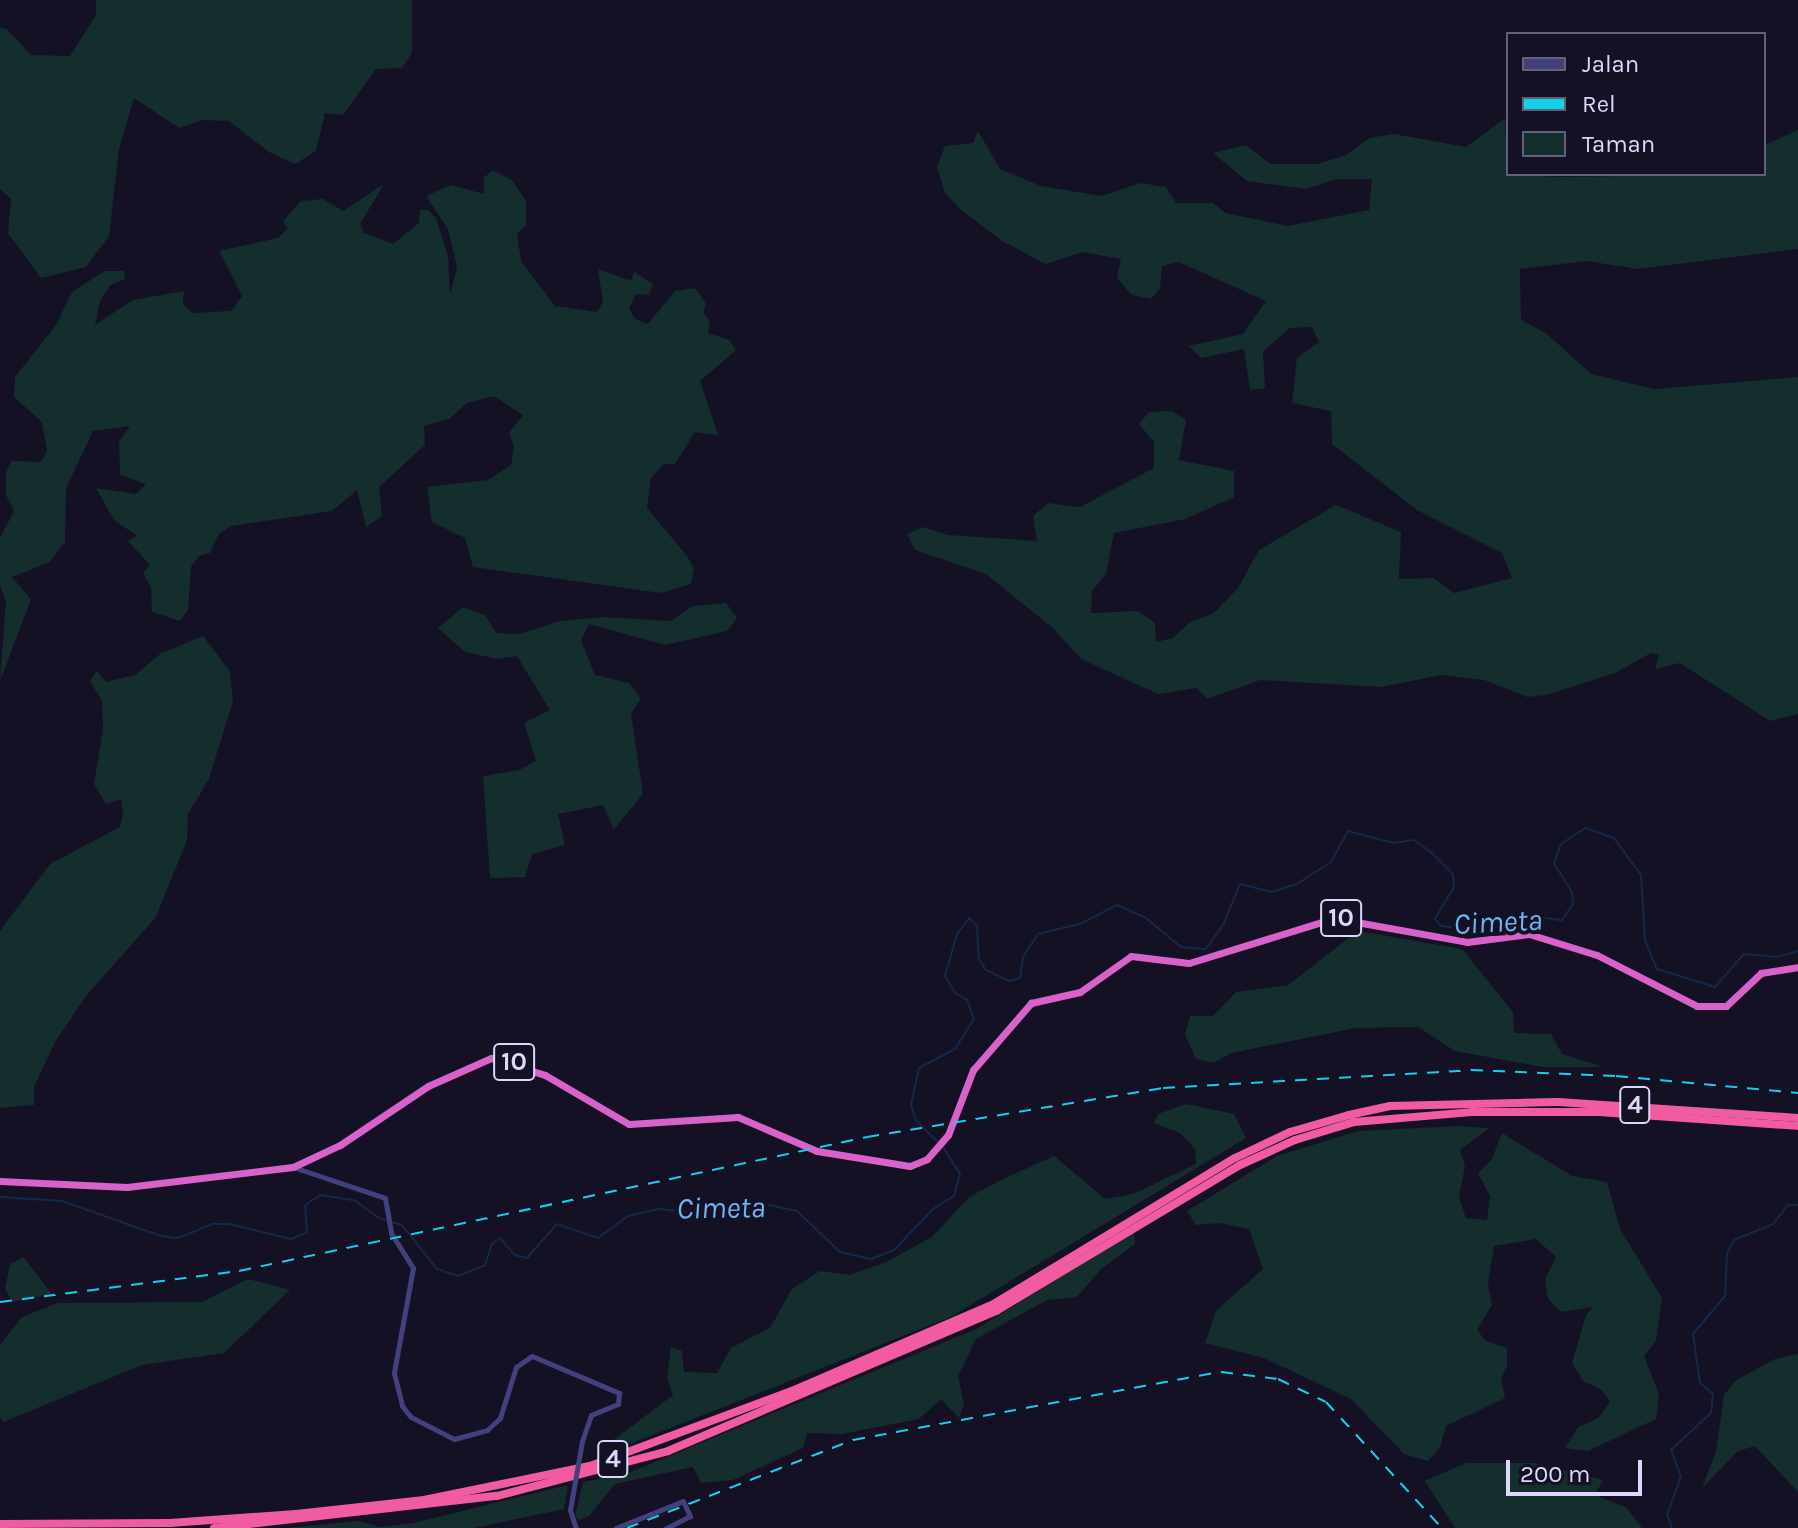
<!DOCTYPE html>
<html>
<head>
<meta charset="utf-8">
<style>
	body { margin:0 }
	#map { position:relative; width:1798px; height:1528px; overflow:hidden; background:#141124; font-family:Karla,sans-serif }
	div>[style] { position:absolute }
	.green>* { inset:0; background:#142d2d }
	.stream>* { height:2px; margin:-1px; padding:0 1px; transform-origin:1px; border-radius:1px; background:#14284a }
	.tertiary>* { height:5px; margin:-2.5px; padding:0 2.5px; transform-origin:2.5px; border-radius:2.5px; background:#43407e }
	.trunk>* { height:7px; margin:-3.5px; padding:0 3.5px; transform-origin:3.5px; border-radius:3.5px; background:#d862ca }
	.motorway>* { height:8px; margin:-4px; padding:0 4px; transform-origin:4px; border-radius:4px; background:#f15ca1 }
	.rail>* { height:2px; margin-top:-1px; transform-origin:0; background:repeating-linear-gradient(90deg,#14d1ea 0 12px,transparent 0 22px) }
	.tertiary-bridge>* { height:5px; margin:-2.5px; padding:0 2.5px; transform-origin:2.5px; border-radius:2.5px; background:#43407e }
	span { translate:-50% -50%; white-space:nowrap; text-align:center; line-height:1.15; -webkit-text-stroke:8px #141124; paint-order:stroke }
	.shield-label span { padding:2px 6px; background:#141124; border:2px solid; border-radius:6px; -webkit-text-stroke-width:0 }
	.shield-label { font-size:26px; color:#dcd7fb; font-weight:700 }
	.water-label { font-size:30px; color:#6eb3f2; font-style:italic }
	.legend { position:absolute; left:1506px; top:32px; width:260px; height:144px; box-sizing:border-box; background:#141124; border:2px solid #64607a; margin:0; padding:10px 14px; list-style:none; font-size:24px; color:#dcd7fb }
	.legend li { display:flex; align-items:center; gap:16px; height:40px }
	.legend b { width:40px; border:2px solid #64607a }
	.scale { position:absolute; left:1506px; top:1460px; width:136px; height:36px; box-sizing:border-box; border:4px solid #dcd7fb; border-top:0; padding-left:10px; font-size:24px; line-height:28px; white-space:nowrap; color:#dcd7fb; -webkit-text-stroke:6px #141124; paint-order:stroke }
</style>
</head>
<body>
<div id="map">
	<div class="green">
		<i style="clip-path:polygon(96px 0,412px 0,412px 53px,402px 68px,376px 69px,343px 115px,325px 113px,316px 151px,295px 164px,269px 152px,229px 121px,203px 120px,179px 128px,134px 98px,119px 149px,109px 236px,86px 267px,41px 278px,8px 233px,11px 199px,0 189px,0 28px,7px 29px,31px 55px,70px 56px,96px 15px)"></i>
		<i style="clip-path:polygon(1505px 118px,1508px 174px,1558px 177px,1764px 174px,1764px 145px,1798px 130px,1798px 249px,1638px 269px,1586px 261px,1520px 269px,1521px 320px,1546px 333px,1591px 374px,1654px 389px,1798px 377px,1798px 714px,1770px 721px,1680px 663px,1655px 669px,1659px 655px,1651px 653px,1615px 673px,1546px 695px,1527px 697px,1484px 680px,1441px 675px,1381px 687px,1260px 680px,1207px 699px,1197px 688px,1158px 694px,1081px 659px,1054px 629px,986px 574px,915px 550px,907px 534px,923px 527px,948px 535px,1037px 541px,1033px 516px,1048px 503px,1080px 507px,1154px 468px,1154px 442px,1139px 424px,1149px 412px,1172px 411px,1186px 420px,1179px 460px,1234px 471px,1234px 497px,1185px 519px,1114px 533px,1106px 574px,1092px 591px,1091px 613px,1138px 611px,1155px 623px,1156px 642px,1173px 638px,1190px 622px,1214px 613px,1238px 588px,1259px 550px,1336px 505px,1401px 532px,1399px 579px,1433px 578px,1454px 593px,1512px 578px,1502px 553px,1417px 510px,1332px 444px,1331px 411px,1292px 403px,1297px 358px,1319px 342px,1312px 327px,1290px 328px,1263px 351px,1265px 388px,1250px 390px,1244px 349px,1201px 358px,1189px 346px,1243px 334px,1266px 301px,1179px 262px,1162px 266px,1160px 288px,1151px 299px,1132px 295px,1117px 278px,1121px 259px,1082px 252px,1046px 264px,1002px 241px,961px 210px,945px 193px,937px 167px,945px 146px,973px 143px,978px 131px,1000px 169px,1041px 186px,1102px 196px,1140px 183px,1166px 187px,1176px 203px,1213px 203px,1225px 213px,1288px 226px,1369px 210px,1372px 179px,1337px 179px,1306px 189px,1247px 181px,1213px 153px,1246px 145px,1270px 164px,1318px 164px,1346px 155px,1369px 138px,1394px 134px,1466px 147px)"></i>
		<i style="clip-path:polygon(493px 171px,512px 180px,526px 201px,526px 226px,517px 233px,521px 261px,555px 306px,597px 312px,603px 302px,598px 269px,631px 281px,634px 272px,653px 284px,649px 295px,636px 294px,629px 308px,635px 319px,648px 324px,675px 291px,695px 288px,706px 304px,703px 312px,710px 322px,708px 333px,729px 340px,736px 350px,700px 381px,718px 435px,695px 432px,675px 464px,664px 464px,651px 478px,647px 508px,687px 556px,694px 568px,691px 584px,661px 593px,473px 567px,465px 538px,432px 522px,427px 487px,488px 480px,511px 465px,514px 447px,509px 433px,523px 415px,494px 396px,467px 403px,449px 419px,424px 426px,425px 445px,379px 487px,382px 516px,366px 527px,357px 490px,332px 511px,231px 526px,219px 534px,210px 553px,199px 556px,191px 567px,188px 610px,180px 621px,152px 612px,151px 587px,143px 573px,150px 565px,128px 541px,137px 536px,114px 520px,96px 488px,136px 494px,146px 484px,120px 475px,119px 442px,130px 426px,93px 431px,66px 488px,65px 542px,50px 562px,12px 577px,31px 599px,0 681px,6px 601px,0 586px,0 538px,14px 511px,6px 495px,6px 472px,12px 461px,41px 462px,47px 451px,42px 422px,14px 397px,15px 377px,56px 325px,72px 292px,105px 271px,124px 271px,125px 279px,110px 285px,100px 301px,95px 325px,133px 300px,184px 291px,183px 304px,192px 313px,231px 311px,242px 296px,219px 251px,278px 238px,288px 228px,283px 221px,301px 201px,323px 199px,343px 211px,384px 184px,360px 224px,364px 233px,393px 244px,419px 223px,420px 210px,428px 210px,436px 218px,448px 256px,450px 295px,457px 267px,448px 229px,426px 196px,451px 185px,484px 194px,484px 177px)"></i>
		<i style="clip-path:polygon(726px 603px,737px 618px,727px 631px,665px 645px,589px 624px,581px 640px,595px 675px,629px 683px,641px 699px,631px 713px,643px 794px,614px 829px,603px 805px,558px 814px,565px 845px,532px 854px,525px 877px,490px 878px,483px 776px,519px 770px,536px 761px,524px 723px,550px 710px,517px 656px,498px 659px,465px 652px,438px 628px,463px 607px,485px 615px,496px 633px,520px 634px,560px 621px,603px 617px,671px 621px,693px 606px)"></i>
		<i style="clip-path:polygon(203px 636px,230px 671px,233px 701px,209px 779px,188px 814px,187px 840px,156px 917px,86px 996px,55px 1042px,34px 1087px,34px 1105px,0 1108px,0 931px,50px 864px,120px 827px,123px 813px,121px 799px,106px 804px,94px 784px,103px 730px,102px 701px,90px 681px,97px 671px,106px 682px,135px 675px,160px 654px)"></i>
		<i style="clip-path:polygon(1358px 931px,1462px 949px,1513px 1012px,1514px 1033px,1551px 1034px,1562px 1054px,1604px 1067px,1543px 1067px,1455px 1051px,1418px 1027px,1356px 1028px,1231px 1053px,1214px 1063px,1196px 1059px,1185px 1035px,1190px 1016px,1213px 1016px,1236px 992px,1288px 985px)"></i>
		<i style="clip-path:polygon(1186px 1104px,1234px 1114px,1246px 1138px,951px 1317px,622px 1447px,598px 1452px,673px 1395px,667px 1378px,671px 1347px,682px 1351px,684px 1372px,717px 1373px,731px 1348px,770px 1328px,792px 1289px,820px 1271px,850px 1275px,886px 1262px,932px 1237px,969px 1197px,1003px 1179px,1054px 1156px,1105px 1199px,1133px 1194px,1196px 1164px,1195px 1149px,1180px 1133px,1154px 1123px,1158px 1114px)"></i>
		<i style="clip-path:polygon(1459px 1126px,1489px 1128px,1460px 1150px,1465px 1166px,1459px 1197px,1466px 1218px,1487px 1220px,1490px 1196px,1478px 1173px,1492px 1159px,1502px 1133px,1572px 1176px,1607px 1182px,1620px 1229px,1662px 1298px,1656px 1341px,1644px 1356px,1659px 1394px,1656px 1419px,1588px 1451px,1565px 1448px,1578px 1427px,1598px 1418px,1610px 1402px,1602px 1390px,1583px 1381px,1572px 1363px,1586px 1315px,1593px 1307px,1561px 1312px,1548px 1299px,1545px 1279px,1556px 1257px,1536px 1239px,1494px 1246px,1488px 1284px,1492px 1305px,1477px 1330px,1486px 1341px,1507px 1348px,1507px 1366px,1501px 1379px,1505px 1398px,1446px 1426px,1440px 1447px,1428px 1461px,1404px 1454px,1351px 1399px,1264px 1358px,1205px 1343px,1216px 1311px,1263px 1269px,1249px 1229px,1220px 1223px,1196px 1225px,1187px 1211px,1277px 1156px,1358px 1131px)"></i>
		<i style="clip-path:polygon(1134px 1232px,1135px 1244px,1101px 1269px,1077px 1297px,1047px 1300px,976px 1339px,958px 1376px,964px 1405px,959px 1418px,941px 1399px,919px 1419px,842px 1434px,807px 1433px,803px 1448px,733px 1480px,701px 1483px,693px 1467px,615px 1484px,589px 1516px,579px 1520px,575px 1516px,583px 1482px,628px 1473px,976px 1329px)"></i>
		<i style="clip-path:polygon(24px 1257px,24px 1258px,52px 1294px,13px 1302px,5px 1289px,10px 1264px)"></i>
		<i style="clip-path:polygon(248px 1279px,290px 1290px,224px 1353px,142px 1365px,3px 1422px,0 1417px,0 1345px,22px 1317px,58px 1303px,202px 1302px)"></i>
		<i style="clip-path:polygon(1798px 1354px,1798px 1492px,1755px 1446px,1738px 1451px,1702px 1488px,1716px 1451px,1724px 1395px,1735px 1381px,1775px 1359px)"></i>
		<i style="clip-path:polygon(1466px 1463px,1535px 1463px,1603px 1480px,1595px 1495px,1627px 1508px,1642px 1528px,1455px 1528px,1425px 1481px)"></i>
		<i style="clip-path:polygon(568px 1485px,564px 1509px,474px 1528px,288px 1528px,358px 1521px,381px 1527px,413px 1523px)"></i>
	</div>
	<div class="stream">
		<i style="left:938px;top:1142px;width:30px;rotate:-136deg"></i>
		<i style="left:916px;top:1121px;width:17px;rotate:-107deg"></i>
		<i style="left:911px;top:1105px;width:38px;rotate:-78deg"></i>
		<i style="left:919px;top:1068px;width:41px;rotate:-27.8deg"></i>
		<i style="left:955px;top:1049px;width:36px;rotate:-58deg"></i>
		<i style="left:974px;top:1019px;width:20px;rotate:-110deg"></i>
		<i style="left:967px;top:1000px;width:14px;rotate:-150deg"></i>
		<i style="left:955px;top:993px;width:20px;rotate:-120deg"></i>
		<i style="left:945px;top:976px;width:44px;rotate:-74.1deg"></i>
		<i style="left:957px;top:934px;width:20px;rotate:-53deg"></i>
		<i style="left:969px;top:918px;width:11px;rotate:45deg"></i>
		<i style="left:977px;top:926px;width:33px;rotate:87deg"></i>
		<i style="left:979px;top:959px;width:13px;rotate:58deg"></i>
		<i style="left:986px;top:970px;width:26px;rotate:25deg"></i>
		<i style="left:1010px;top:981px;width:10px;rotate:-17deg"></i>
		<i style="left:1020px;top:978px;width:21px;rotate:-82deg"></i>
		<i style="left:1023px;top:957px;width:27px;rotate:-57deg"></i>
		<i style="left:1038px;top:934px;width:43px;rotate:-13.4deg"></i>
		<i style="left:1080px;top:924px;width:42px;rotate:-27.2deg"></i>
		<i style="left:1117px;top:905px;width:32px;rotate:24deg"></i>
		<i style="left:1146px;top:918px;width:45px;rotate:39.6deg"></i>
		<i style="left:1181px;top:947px;width:25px;rotate:5deg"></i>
		<i style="left:1206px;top:949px;width:32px;rotate:-55deg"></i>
		<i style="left:1224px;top:923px;width:42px;rotate:-67.7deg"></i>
		<i style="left:1240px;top:884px;width:33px;rotate:14deg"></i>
		<i style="left:1272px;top:892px;width:26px;rotate:-18deg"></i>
		<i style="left:1297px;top:884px;width:40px;rotate:-32.9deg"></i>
		<i style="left:1331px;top:862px;width:35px;rotate:-61deg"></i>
		<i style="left:1348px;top:831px;width:48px;rotate:14.6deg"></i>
		<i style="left:1394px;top:843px;width:20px;rotate:-9deg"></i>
		<i style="left:1414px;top:840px;width:24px;rotate:36deg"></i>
		<i style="left:1433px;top:854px;width:28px;rotate:45deg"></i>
		<i style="left:1453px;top:874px;width:13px;rotate:86deg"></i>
		<i style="left:1454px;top:887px;width:37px;rotate:121deg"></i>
		<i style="left:1435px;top:919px;width:9px;rotate:49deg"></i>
		<i style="left:1441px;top:926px;width:36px;rotate:6deg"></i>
		<i style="left:1477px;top:930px;width:57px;rotate:-14.3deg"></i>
		<i style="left:1532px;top:916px;width:30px;rotate:8deg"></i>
		<i style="left:1562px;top:920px;width:19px;rotate:-55deg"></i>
		<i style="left:1573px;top:904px;width:12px;rotate:-95deg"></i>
		<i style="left:1572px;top:892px;width:34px;rotate:-122deg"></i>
		<i style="left:1554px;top:863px;width:20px;rotate:-70deg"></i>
		<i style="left:1561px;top:844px;width:30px;rotate:-33deg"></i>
		<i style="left:1586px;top:828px;width:30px;rotate:20deg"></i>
		<i style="left:1614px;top:838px;width:46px;rotate:53.9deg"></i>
		<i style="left:1641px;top:875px;width:65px;rotate:86.5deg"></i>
		<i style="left:1645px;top:940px;width:31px;rotate:68deg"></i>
		<i style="left:1657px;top:969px;width:61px;rotate:17.2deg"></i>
		<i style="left:1715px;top:987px;width:44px;rotate:-48.7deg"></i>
		<i style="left:1744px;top:954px;width:33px;rotate:5deg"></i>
		<i style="left:1777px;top:957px;width:22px;rotate:-16deg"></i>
		<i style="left:0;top:1197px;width:62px;rotate:3.7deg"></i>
		<i style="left:62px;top:1201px;width:105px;rotate:19.5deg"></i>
		<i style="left:161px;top:1236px;width:17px;rotate:7deg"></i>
		<i style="left:178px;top:1238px;width:37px;rotate:-22deg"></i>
		<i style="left:212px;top:1224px;width:17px"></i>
		<i style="left:229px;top:1224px;width:64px;rotate:13.6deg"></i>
		<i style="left:291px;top:1239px;width:17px;rotate:-21deg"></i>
		<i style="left:307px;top:1233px;width:27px;rotate:-94deg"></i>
		<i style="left:305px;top:1206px;width:8px;rotate:-40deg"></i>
		<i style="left:311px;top:1201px;width:12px;rotate:-31deg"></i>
		<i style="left:321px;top:1195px;width:33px;rotate:9deg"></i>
		<i style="left:354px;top:1200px;width:31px;rotate:36deg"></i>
		<i style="left:379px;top:1218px;width:24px;rotate:17deg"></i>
		<i style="left:402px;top:1225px;width:56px;rotate:51.5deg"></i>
		<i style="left:437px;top:1269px;width:22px;rotate:18deg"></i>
		<i style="left:458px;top:1276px;width:29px;rotate:-22deg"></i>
		<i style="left:485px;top:1265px;width:22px;rotate:-72deg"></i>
		<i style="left:492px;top:1244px;width:10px;rotate:-37deg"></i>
		<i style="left:500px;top:1238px;width:23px;rotate:49deg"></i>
		<i style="left:515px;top:1255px;width:12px;rotate:14deg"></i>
		<i style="left:527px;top:1258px;width:45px;rotate:-48.6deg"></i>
		<i style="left:557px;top:1224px;width:43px;rotate:18.9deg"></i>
		<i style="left:598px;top:1238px;width:37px;rotate:-36deg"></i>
		<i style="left:628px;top:1216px;width:32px;rotate:-13deg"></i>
		<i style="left:659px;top:1209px;width:54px;rotate:6.3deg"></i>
		<i style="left:713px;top:1215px;width:57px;rotate:-10.1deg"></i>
		<i style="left:769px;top:1205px;width:29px;rotate:12deg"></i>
		<i style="left:797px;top:1211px;width:59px;rotate:43.6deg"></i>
		<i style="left:840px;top:1252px;width:32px;rotate:13deg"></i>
		<i style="left:871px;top:1259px;width:25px;rotate:-21deg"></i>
		<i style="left:894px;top:1250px;width:57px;rotate:-46.4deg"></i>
		<i style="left:933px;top:1209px;width:25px;rotate:-32deg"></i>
		<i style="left:954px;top:1196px;width:23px;rotate:-75deg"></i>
		<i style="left:960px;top:1174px;width:32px;rotate:-122deg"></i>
		<i style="left:1672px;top:1528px;width:14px;rotate:-111deg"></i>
		<i style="left:1667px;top:1515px;width:40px;rotate:-69.8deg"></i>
		<i style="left:1681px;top:1477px;width:29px;rotate:-110deg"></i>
		<i style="left:1671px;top:1450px;width:54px;rotate:-42.8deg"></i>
		<i style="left:1711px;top:1413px;width:19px;rotate:-84deg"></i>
		<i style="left:1713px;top:1394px;width:17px;rotate:-140deg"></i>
		<i style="left:1700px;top:1383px;width:49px;rotate:-98.1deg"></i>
		<i style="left:1693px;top:1334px;width:50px;rotate:-49.9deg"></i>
		<i style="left:1725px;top:1296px;width:43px;rotate:-87.3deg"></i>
		<i style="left:1727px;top:1253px;width:15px;rotate:-62deg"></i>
		<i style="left:1734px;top:1240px;width:42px;rotate:-22.3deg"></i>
		<i style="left:1773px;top:1224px;width:24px;rotate:-52deg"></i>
		<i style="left:1788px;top:1205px;width:10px"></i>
	</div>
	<div class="tertiary">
		<i style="left:293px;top:1167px;width:97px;rotate:18.6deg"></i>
		<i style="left:385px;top:1198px;width:36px;rotate:80deg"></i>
		<i style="left:391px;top:1233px;width:41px;rotate:57.8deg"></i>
		<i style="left:413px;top:1268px;width:107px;rotate:100.3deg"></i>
		<i style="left:394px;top:1373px;width:34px;rotate:76deg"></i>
		<i style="left:402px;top:1406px;width:14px;rotate:51deg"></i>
		<i style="left:411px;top:1417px;width:48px;rotate:27.1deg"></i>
		<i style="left:454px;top:1439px;width:34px;rotate:-15deg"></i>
		<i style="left:487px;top:1430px;width:18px;rotate:-43deg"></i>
		<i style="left:500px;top:1418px;width:53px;rotate:-72.6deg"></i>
		<i style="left:516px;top:1367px;width:19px;rotate:-35deg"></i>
		<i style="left:532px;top:1356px;width:95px;rotate:23deg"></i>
		<i style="left:619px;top:1393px;width:11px;rotate:95deg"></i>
		<i style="left:618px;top:1404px;width:29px;rotate:158deg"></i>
		<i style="left:591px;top:1415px;width:28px;rotate:109deg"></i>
		<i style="left:570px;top:1510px;width:19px;rotate:72deg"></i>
		<i style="left:616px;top:1528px;width:72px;rotate:-21.9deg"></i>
		<i style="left:683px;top:1501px;width:17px;rotate:65deg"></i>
		<i style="left:690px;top:1516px;width:27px;rotate:153deg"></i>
	</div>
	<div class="trunk">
		<i style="left:0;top:1181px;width:127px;rotate:2.7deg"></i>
		<i style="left:127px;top:1187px;width:167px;rotate:-6.9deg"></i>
		<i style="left:293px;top:1167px;width:52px;rotate:-25.1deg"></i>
		<i style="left:340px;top:1145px;width:106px;rotate:-33.8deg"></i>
		<i style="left:428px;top:1086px;width:69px;rotate:-24deg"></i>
		<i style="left:491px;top:1058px;width:57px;rotate:17.5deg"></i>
		<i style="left:545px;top:1075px;width:97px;rotate:30.3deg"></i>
		<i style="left:629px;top:1124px;width:109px;rotate:-3.7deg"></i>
		<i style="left:738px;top:1117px;width:86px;rotate:23.3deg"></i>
		<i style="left:817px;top:1151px;width:94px;rotate:9.2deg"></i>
		<i style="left:910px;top:1166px;width:18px;rotate:-22deg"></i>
		<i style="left:927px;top:1159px;width:32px;rotate:-49deg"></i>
		<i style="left:948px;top:1135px;width:70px;rotate:-69deg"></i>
		<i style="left:973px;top:1070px;width:89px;rotate:-49.1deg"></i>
		<i style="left:1031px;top:1003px;width:50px;rotate:-12.7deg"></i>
		<i style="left:1080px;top:992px;width:62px;rotate:-35.2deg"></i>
		<i style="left:1131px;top:956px;width:58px;rotate:6.9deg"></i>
		<i style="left:1189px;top:963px;width:152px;rotate:-17.2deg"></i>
		<i style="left:1334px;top:918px;width:135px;rotate:10.2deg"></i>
		<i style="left:1467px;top:942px;width:63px;rotate:-7.4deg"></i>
		<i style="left:1529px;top:934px;width:71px;rotate:17.2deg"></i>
		<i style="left:1597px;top:955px;width:112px;rotate:27deg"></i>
		<i style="left:1697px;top:1006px;width:29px"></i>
		<i style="left:1726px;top:1006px;width:48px;rotate:-43.3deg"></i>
		<i style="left:1761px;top:973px;width:37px;rotate:-9deg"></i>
	</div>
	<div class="motorway">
		<i style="left:0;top:1524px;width:170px;rotate:-0.3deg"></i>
		<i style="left:170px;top:1523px;width:126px;rotate:-4.1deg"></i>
		<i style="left:296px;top:1514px;width:129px;rotate:-6.2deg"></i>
		<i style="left:424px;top:1500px;width:169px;rotate:-11.6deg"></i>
		<i style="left:590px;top:1466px;width:215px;rotate:-20.4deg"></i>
		<i style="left:792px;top:1391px;width:218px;rotate:-23.3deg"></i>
		<i style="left:992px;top:1305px;width:284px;rotate:-31.2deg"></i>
		<i style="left:1235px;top:1158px;width:61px;rotate:-25.3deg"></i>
		<i style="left:1290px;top:1132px;width:61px;rotate:-16.1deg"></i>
		<i style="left:1349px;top:1115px;width:42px;rotate:-12.4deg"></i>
		<i style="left:1390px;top:1106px;width:168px;rotate:-1.4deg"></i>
		<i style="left:1558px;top:1102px;width:241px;rotate:3.8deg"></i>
		<i style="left:214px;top:1528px;width:285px;rotate:-6.5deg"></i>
		<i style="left:497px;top:1496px;width:177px;rotate:-14.7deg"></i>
		<i style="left:668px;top:1451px;width:357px;rotate:-23.1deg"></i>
		<i style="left:996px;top:1311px;width:284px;rotate:-30.9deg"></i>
		<i style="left:1240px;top:1165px;width:60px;rotate:-24.4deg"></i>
		<i style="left:1295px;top:1140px;width:62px;rotate:-17deg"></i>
		<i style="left:1354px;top:1122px;width:118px;rotate:-4.8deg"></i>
		<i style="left:1472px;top:1112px;width:127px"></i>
		<i style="left:1599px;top:1112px;width:199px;rotate:4deg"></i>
	</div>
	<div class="rail">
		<i style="left:0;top:1302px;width:241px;rotate:-7.4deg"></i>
		<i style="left:239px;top:1271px;width:642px;rotate:-12.04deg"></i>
		<i style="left:867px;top:1137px;width:300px;rotate:-9.4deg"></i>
		<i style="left:1163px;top:1088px;width:309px;rotate:-3.3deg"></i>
		<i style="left:1471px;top:1070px;width:145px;rotate:2.4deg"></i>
		<i style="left:1616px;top:1076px;width:183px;rotate:5.3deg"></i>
		<i style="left:627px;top:1528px;width:243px;rotate:-21.3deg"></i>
		<i style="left:853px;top:1440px;width:374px;rotate:-10.5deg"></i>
		<i style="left:1221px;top:1372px;width:57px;rotate:7deg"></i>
		<i style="left:1278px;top:1379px;width:53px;rotate:25.6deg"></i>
		<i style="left:1326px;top:1402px;width:171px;rotate:47.4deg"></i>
	</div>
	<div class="tertiary-bridge">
		<i style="left:570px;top:1510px;width:70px;rotate:-80.1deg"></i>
	</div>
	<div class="shield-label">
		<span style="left:1341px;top:918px">10</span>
		<span style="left:514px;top:1062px">10</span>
		<span style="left:1635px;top:1105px">4</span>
		<span style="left:613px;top:1459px">4</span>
	</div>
	<div class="water-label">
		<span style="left:1498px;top:922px;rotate:-3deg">Cimeta</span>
		<span style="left:721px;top:1208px;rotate:-1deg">Cimeta</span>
	</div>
	<ul class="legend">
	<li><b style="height:10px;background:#43407e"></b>Jalan</li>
	<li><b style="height:10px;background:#14d1ea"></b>Rel</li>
	<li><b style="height:22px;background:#142d2d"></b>Taman</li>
	</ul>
	<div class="scale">200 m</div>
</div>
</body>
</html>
